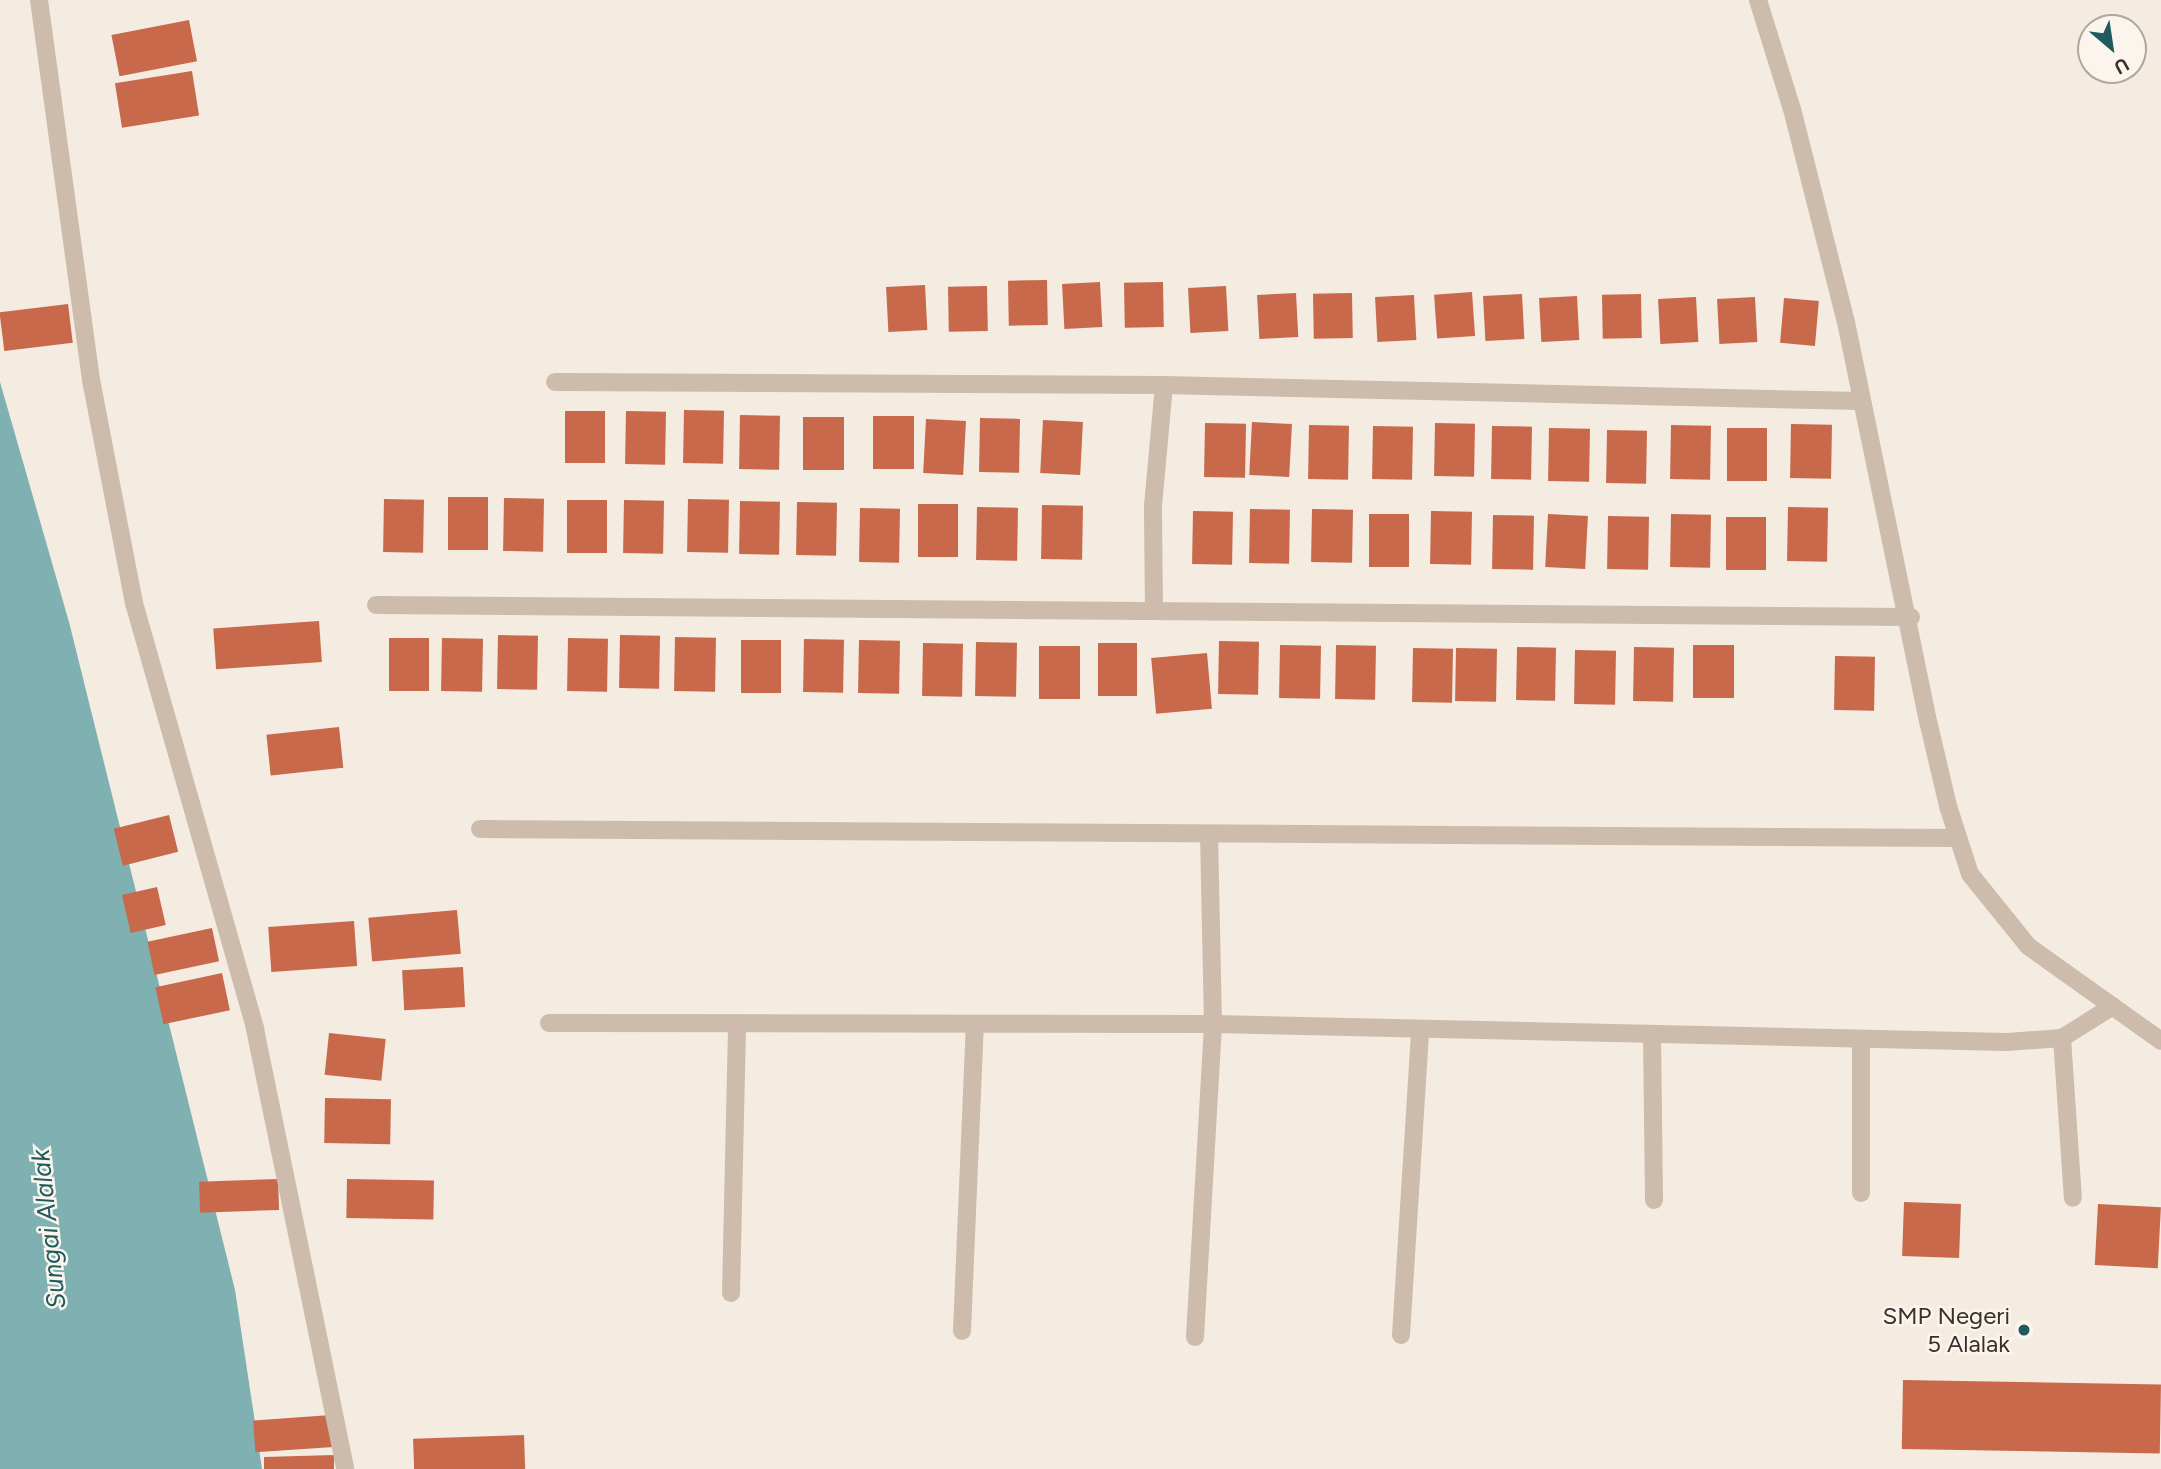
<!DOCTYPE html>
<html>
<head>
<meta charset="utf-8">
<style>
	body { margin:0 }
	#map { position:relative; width:2161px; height:1469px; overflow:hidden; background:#f4ebe1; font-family:Figtree,sans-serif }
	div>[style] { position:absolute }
	.water>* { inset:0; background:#7fb0b2 }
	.building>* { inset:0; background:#c8694b; transform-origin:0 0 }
	.minor>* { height:18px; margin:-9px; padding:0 9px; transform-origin:9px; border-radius:9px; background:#cdbbac }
	.dots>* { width:19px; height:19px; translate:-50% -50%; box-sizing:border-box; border:4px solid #fbf5ee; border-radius:50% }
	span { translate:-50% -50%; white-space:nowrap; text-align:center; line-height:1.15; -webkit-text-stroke:5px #fbf5ee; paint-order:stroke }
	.poi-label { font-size:24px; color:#3b302b }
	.right { translate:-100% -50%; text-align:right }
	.water-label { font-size:26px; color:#1f5a5e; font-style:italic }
	.north { position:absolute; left:2077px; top:14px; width:70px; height:70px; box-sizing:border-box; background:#fbf5ee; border:2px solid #aea6a0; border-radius:50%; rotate:151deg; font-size:19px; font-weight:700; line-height:28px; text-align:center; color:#3b302b }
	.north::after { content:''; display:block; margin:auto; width:24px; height:32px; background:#1f5a5e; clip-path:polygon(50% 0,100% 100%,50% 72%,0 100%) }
</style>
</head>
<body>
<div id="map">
	<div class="water">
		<i style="clip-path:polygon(0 382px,69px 622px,235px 1290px,262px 1469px,0 1469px)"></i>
	</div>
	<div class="building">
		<i style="left:189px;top:20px;width:42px;height:79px;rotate:79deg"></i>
		<i style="left:192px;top:71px;width:45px;height:78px;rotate:81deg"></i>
		<i style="left:1047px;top:280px;width:45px;height:39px;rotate:89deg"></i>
		<i style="left:1100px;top:282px;width:45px;height:38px;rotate:87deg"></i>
		<i style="left:1163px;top:282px;width:45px;height:39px;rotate:89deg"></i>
		<i style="left:925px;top:285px;width:45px;height:39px;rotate:87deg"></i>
		<i style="left:987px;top:286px;width:45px;height:39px;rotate:89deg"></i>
		<i style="left:1226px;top:286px;width:45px;height:38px;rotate:87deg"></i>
		<i style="left:1472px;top:292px;width:44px;height:38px;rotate:86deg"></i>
		<i style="left:1296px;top:293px;width:44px;height:39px;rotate:87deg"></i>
		<i style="left:1352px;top:293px;width:45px;height:39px;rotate:89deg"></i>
		<i style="left:1522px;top:294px;width:45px;height:39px;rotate:87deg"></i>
		<i style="left:1641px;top:294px;width:44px;height:39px;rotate:89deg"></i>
		<i style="left:1414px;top:295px;width:45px;height:39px;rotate:87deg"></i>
		<i style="left:1577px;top:296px;width:44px;height:38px;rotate:87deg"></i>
		<i style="left:1696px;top:297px;width:45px;height:38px;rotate:87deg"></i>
		<i style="left:1755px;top:297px;width:45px;height:38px;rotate:87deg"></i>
		<i style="left:1784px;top:298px;width:35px;height:45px;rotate:5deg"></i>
		<i style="left:68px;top:304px;width:39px;height:69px;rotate:83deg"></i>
		<i style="left:684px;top:410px;width:40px;height:53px;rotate:1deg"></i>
		<i style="left:565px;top:411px;width:40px;height:52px"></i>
		<i style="left:626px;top:411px;width:40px;height:53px;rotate:1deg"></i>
		<i style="left:740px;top:415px;width:40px;height:54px;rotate:1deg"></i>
		<i style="left:873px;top:416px;width:41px;height:53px"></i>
		<i style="left:803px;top:417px;width:41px;height:53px"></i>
		<i style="left:980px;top:418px;width:40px;height:54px;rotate:1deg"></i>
		<i style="left:926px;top:419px;width:40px;height:54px;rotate:3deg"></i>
		<i style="left:1043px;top:420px;width:40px;height:53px;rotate:3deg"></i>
		<i style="left:1252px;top:422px;width:40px;height:53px;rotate:3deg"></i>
		<i style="left:1205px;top:423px;width:41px;height:54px;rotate:1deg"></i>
		<i style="left:1435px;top:423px;width:40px;height:53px;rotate:1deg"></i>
		<i style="left:1791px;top:424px;width:41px;height:54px;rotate:1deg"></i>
		<i style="left:1309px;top:425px;width:40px;height:54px;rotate:1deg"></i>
		<i style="left:1671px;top:425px;width:40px;height:54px;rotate:1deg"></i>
		<i style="left:1373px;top:426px;width:40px;height:53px;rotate:1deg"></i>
		<i style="left:1492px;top:426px;width:40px;height:53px;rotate:1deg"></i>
		<i style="left:1549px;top:428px;width:41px;height:53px;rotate:1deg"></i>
		<i style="left:1727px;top:428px;width:40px;height:53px"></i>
		<i style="left:1607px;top:430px;width:40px;height:53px;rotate:1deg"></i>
		<i style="left:448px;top:497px;width:40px;height:53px"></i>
		<i style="left:504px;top:498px;width:40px;height:53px;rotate:1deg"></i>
		<i style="left:384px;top:499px;width:40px;height:53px;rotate:1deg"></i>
		<i style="left:688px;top:499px;width:41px;height:53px;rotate:1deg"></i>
		<i style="left:567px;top:500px;width:40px;height:53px"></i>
		<i style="left:624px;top:500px;width:40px;height:53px;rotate:1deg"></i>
		<i style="left:740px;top:501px;width:40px;height:53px;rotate:1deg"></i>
		<i style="left:797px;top:502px;width:40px;height:53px;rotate:1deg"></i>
		<i style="left:918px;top:504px;width:40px;height:53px"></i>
		<i style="left:1042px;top:505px;width:41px;height:54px;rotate:1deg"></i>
		<i style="left:977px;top:507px;width:41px;height:53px;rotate:1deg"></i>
		<i style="left:1788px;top:507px;width:40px;height:54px;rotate:1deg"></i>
		<i style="left:860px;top:508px;width:40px;height:54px;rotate:1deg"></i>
		<i style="left:1250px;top:509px;width:40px;height:54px;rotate:1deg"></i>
		<i style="left:1312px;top:509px;width:41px;height:53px;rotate:1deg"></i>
		<i style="left:1193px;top:511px;width:40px;height:53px;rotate:1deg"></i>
		<i style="left:1431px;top:511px;width:41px;height:53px;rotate:1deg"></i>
		<i style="left:1369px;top:514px;width:40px;height:53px"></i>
		<i style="left:1548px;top:514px;width:40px;height:53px;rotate:3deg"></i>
		<i style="left:1671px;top:514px;width:40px;height:53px;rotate:1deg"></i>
		<i style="left:1493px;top:515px;width:41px;height:54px;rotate:1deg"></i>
		<i style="left:1608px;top:516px;width:41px;height:53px;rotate:1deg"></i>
		<i style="left:1726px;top:517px;width:40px;height:53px"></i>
		<i style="left:319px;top:621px;width:41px;height:106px;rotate:86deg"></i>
		<i style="left:498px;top:635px;width:40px;height:54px;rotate:1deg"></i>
		<i style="left:620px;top:635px;width:40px;height:53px;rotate:1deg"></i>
		<i style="left:675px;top:637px;width:41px;height:54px;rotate:1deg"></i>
		<i style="left:389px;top:638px;width:40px;height:53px"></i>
		<i style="left:442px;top:638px;width:41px;height:53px;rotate:1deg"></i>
		<i style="left:568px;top:638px;width:40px;height:53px;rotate:1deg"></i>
		<i style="left:804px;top:639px;width:40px;height:53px;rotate:1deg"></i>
		<i style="left:741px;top:640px;width:40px;height:53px"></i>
		<i style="left:859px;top:640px;width:41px;height:53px;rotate:1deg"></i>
		<i style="left:1219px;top:641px;width:40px;height:53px;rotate:1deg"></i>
		<i style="left:976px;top:642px;width:41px;height:54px;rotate:1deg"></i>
		<i style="left:923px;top:643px;width:40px;height:53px;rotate:1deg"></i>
		<i style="left:1098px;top:643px;width:39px;height:53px"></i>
		<i style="left:1280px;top:645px;width:41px;height:53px;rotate:1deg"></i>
		<i style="left:1336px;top:645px;width:40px;height:54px;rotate:1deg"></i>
		<i style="left:1693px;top:645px;width:41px;height:53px"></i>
		<i style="left:1039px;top:646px;width:41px;height:53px"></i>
		<i style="left:1517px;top:647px;width:39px;height:53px;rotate:1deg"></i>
		<i style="left:1634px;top:647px;width:40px;height:54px;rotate:1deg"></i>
		<i style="left:1413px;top:648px;width:40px;height:54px;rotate:1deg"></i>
		<i style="left:1456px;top:648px;width:41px;height:53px;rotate:1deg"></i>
		<i style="left:1575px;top:650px;width:41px;height:54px;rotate:1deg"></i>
		<i style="left:1207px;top:653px;width:56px;height:56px;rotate:85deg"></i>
		<i style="left:1835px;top:656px;width:40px;height:54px;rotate:1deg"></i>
		<i style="left:339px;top:727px;width:41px;height:73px;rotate:84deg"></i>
		<i style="left:169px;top:815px;width:38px;height:57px;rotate:76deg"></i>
		<i style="left:157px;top:887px;width:39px;height:36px;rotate:77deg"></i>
		<i style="left:457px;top:910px;width:44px;height:89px;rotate:85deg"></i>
		<i style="left:354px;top:921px;width:45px;height:86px;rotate:86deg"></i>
		<i style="left:212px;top:928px;width:34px;height:66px;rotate:78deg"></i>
		<i style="left:463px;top:967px;width:40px;height:61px;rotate:87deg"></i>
		<i style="left:222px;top:973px;width:38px;height:68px;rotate:78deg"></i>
		<i style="left:329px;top:1033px;width:57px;height:42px;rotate:6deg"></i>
		<i style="left:325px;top:1098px;width:66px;height:45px;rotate:1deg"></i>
		<i style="left:278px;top:1179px;width:31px;height:79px;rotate:88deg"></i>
		<i style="left:347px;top:1179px;width:87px;height:39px;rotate:1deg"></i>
		<i style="left:1904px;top:1202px;width:57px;height:54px;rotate:2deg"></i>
		<i style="left:2098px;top:1204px;width:63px;height:61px;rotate:3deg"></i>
		<i style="left:1903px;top:1380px;width:258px;height:69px;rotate:1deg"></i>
		<i style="left:331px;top:1415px;width:32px;height:78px;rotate:86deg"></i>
		<i style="left:524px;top:1435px;width:34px;height:111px;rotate:88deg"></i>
		<i style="clip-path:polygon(334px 1455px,334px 1469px,264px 1469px,264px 1457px)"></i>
	</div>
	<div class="minor">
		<i style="left:39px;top:0;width:389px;rotate:82.2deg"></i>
		<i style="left:92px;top:385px;width:222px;rotate:79.1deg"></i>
		<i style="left:134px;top:603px;width:443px;rotate:74.1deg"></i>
		<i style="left:255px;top:1029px;width:449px;rotate:78.4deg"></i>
		<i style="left:1758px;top:0;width:114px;rotate:72.7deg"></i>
		<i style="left:1792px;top:109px;width:220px;rotate:75.8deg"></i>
		<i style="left:1846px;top:322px;width:411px;rotate:78.4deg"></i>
		<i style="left:1929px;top:725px;width:83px;rotate:76.8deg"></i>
		<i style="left:1948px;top:806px;width:71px;rotate:72.1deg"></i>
		<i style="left:1970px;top:874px;width:92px;rotate:51.1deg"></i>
		<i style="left:2028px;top:946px;width:163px;rotate:35.5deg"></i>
		<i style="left:555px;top:382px;width:609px;rotate:0.28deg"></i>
		<i style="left:1164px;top:385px;width:697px;rotate:1.32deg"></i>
		<i style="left:376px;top:605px;width:1535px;rotate:0.45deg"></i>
		<i style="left:1154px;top:609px;width:103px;rotate:-90.6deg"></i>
		<i style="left:1153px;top:506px;width:121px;rotate:-84.8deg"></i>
		<i style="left:480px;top:829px;width:1477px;rotate:0.35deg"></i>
		<i style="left:549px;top:1023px;width:664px;rotate:0.09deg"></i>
		<i style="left:1213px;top:1024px;width:794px;rotate:1.3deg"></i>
		<i style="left:2007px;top:1042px;width:55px;rotate:-4.2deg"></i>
		<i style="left:2062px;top:1038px;width:60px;rotate:-32.1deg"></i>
		<i style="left:1652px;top:1035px;width:165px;rotate:89.3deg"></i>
		<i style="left:2062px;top:1038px;width:160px;rotate:86.1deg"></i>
		<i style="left:1861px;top:1040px;width:153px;rotate:90deg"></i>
		<i style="left:731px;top:1293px;width:268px;rotate:-88.7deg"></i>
		<i style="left:962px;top:1331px;width:306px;rotate:-87.6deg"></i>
		<i style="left:1401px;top:1335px;width:306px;rotate:-86.4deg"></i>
		<i style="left:1195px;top:1337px;width:314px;rotate:-86.7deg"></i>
		<i style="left:1213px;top:1024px;width:188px;rotate:-91.2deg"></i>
	</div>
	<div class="dots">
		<i style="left:2024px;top:1330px;background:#1f5a5e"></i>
	</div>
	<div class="poi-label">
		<span class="right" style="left:2010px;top:1330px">SMP Negeri<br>5 Alalak</span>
	</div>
	<div class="water-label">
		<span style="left:49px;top:1229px;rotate:-96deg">Sungai Alalak</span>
	</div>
	<div class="north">U</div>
</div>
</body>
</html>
